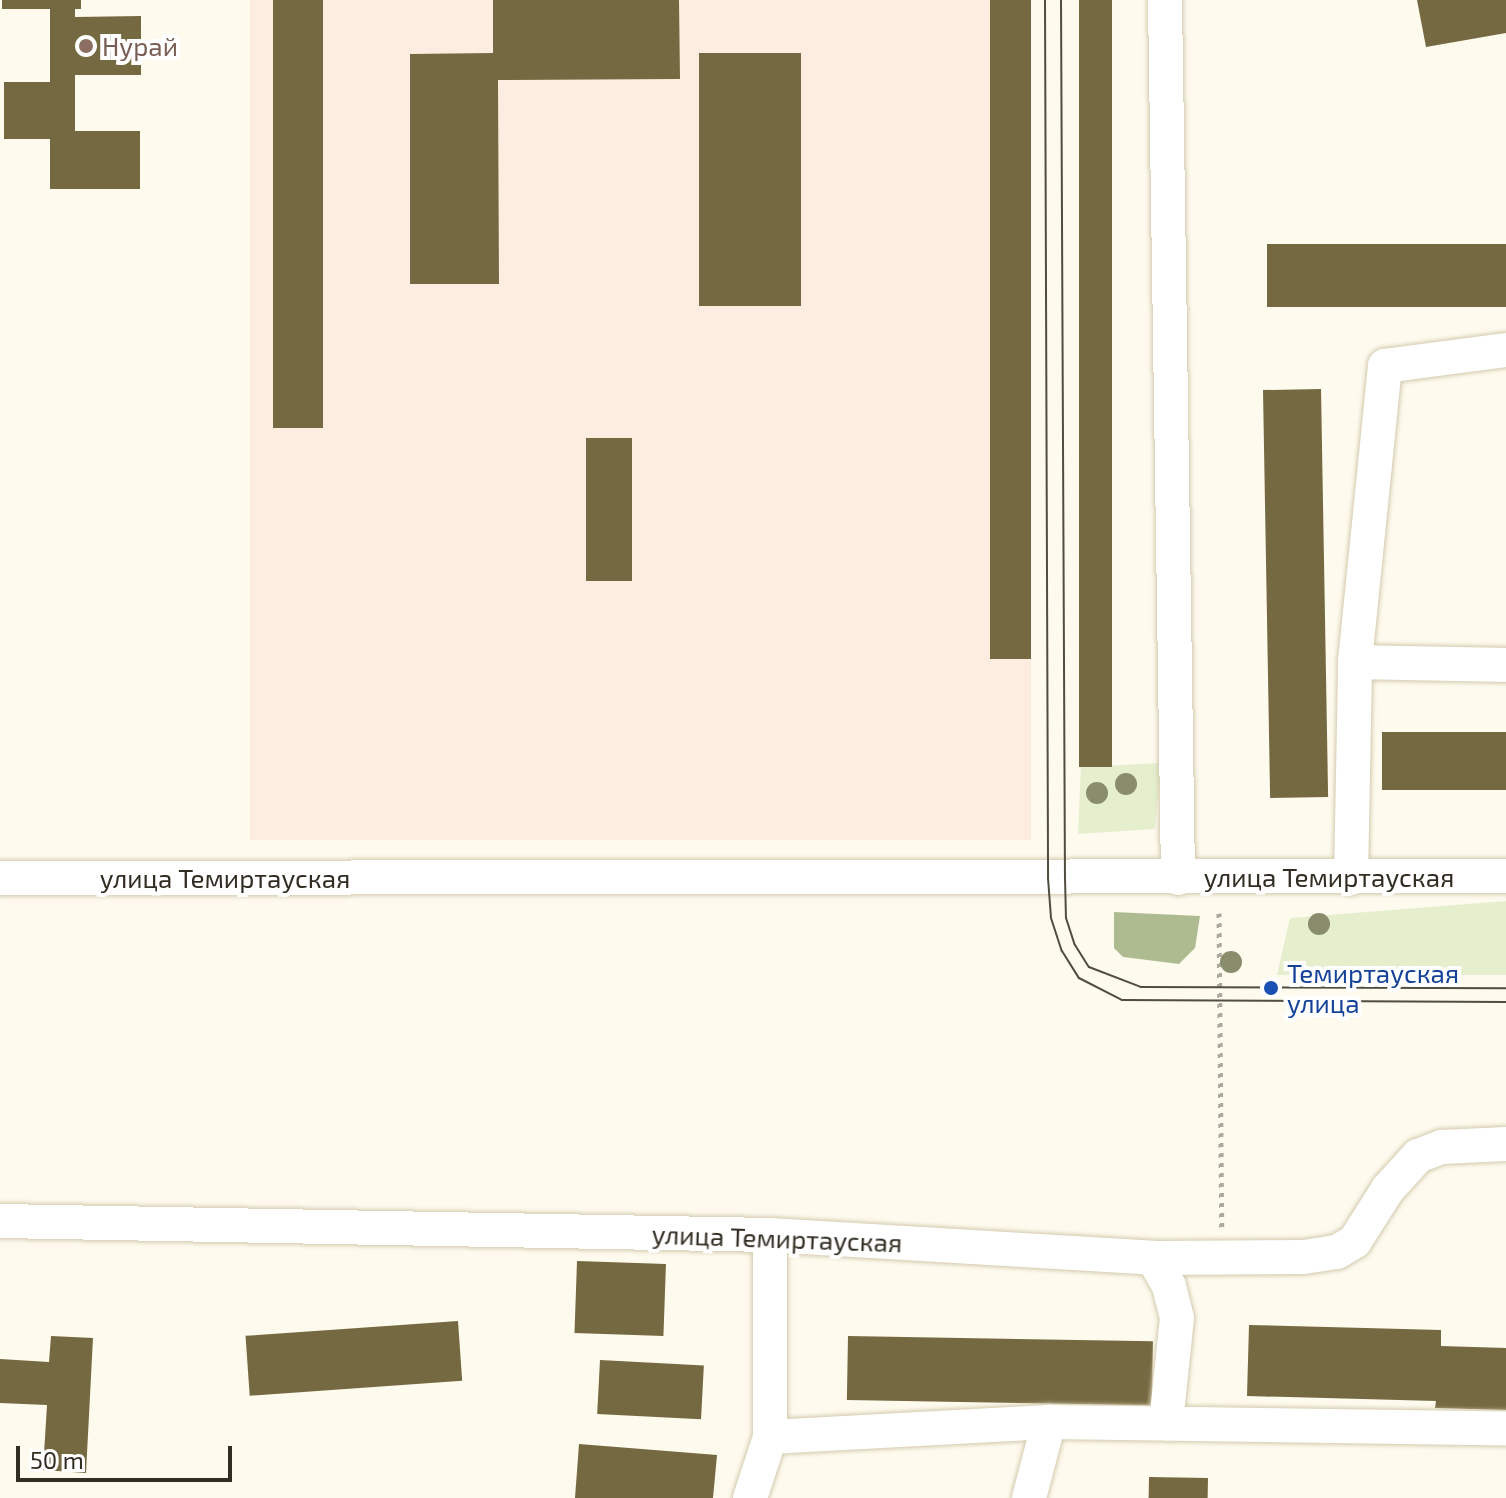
<!DOCTYPE html>
<html>
<head>
<meta charset="utf-8">
<style>
	body { margin:0 }
	#map { position:relative; width:1506px; height:1498px; overflow:hidden; background:#fefaee; font-family:"Exo 2",sans-serif }
	div>[style] { position:absolute }
	.industrial>* { inset:0; background:#fdede1; transform-origin:0 0 }
	.green>* { inset:0; background:#e5efce }
	.forest>* { inset:0; background:#aebb90 }
	.building>* { inset:0; background:#756941; transform-origin:0 0 }
	.path>* { height:5px; margin-top:-2.5px; transform-origin:0; background:repeating-linear-gradient(90deg,#ada99e 0 4px,transparent 0 10px) }
	.roads { filter:drop-shadow(0 0 2px #d3caad) drop-shadow(0 0 2px #d3caad) }
	.minor>* { height:34px; margin:-17px; padding:0 17px; transform-origin:17px; border-radius:17px; background:#fff }
	.tram>* { height:2px; margin:-1px; padding:0 1px; transform-origin:1px; border-radius:1px; background:#514d41 }
	.trees>* { width:22px; height:22px; margin:-11px; border-radius:50%; background:#898d6c }
	.dots>* { width:22px; height:22px; translate:-50% -50%; box-sizing:border-box; border:4px solid #fff; border-radius:50% }
	span { translate:-50% -50%; white-space:nowrap; text-align:center; line-height:1.15; -webkit-text-stroke:8px #fff; paint-order:stroke }
	.education-label { font-size:26px; color:#785e54 }
	.left { translate:0 -50%; text-align:left }
	.street-label { font-size:26px; color:#312d22 }
	.transit-label { font-size:26px; color:#164399 }
	.scale { position:absolute; left:16px; top:1446px; width:216px; height:36px; box-sizing:border-box; border:4px solid #312d22; border-top:0; padding-left:10px; font-size:24px; line-height:28px; white-space:nowrap; color:#312d22; -webkit-text-stroke:6px #fff; paint-order:stroke }
</style>
</head>
<body>
<div id="map">
	<div class="industrial">
		<i style="left:250px;top:0;width:781px;height:840px"></i>
	</div>
	<div class="green">
		<i style="clip-path:polygon(1161px 763px,1155px 829px,1078px 834px,1081px 767px)"></i>
		<i style="clip-path:polygon(1506px 901px,1506px 975px,1277px 975px,1290px 918px)"></i>
	</div>
	<div class="forest">
		<i style="clip-path:polygon(1114px 912px,1200px 916px,1195px 948px,1179px 964px,1123px 957px,1114px 948px)"></i>
	</div>
	<div class="building">
		<i style="clip-path:polygon(2px 0,81px 0,81px 9px,75px 9px,75px 17px,141px 16px,141px 75px,75px 75px,75px 131px,140px 131px,140px 189px,50px 189px,50px 139px,4px 139px,4px 82px,50px 82px,50px 9px,2px 9px)"></i>
		<i style="left:273px;top:0;width:50px;height:428px"></i>
		<i style="clip-path:polygon(493px 0,679px 0,680px 79px,498px 80px,499px 284px,410px 284px,410px 54px,493px 53px)"></i>
		<i style="left:990px;top:0;width:41px;height:659px"></i>
		<i style="left:1079px;top:0;width:33px;height:767px"></i>
		<i style="clip-path:polygon(1417px 0,1506px 0,1506px 33px,1426px 47px)"></i>
		<i style="left:801px;top:53px;width:253px;height:102px;rotate:90deg"></i>
		<i style="left:1506px;top:244px;width:63px;height:239px;rotate:90deg"></i>
		<i style="left:1321px;top:389px;width:408px;height:58px;rotate:89deg"></i>
		<i style="left:586px;top:438px;width:46px;height:143px"></i>
		<i style="left:1506px;top:732px;width:58px;height:124px;rotate:90deg"></i>
		<i style="left:577px;top:1261px;width:89px;height:72px;rotate:2deg"></i>
		<i style="left:458px;top:1321px;width:60px;height:213px;rotate:86deg"></i>
		<i style="clip-path:polygon(1249px 1325px,1441px 1330px,1441px 1346px,1506px 1348px,1506px 1410px,1435px 1408px,1436px 1401px,1247px 1396px)"></i>
		<i style="clip-path:polygon(51px 1336px,93px 1338px,86px 1473px,43px 1470px,47px 1405px,0 1403px,0 1359px,49px 1362px)"></i>
		<i style="left:848px;top:1336px;width:305px;height:64px;rotate:1deg"></i>
		<i style="left:600px;top:1360px;width:104px;height:54px;rotate:3deg"></i>
		<i style="clip-path:polygon(579px 1444px,717px 1455px,713px 1498px,575px 1498px)"></i>
		<i style="left:1149px;top:1477px;width:59px;height:21px;rotate:1deg"></i>
	</div>
	<div class="path">
		<i style="left:1219px;top:913px;width:316px;rotate:89.5deg"></i>
	</div>
	<div class="roads">
		<div class="minor">
			<i style="left:1165px;top:0;width:878px;rotate:89.15deg"></i>
			<i style="left:1506px;top:350px;width:122px;rotate:172.5deg"></i>
			<i style="left:1385px;top:366px;width:298px;rotate:95.8deg"></i>
			<i style="left:1355px;top:662px;width:151px;rotate:1.1deg"></i>
			<i style="left:0;top:878px;width:1506px;rotate:-0.08deg"></i>
			<i style="left:1351px;top:878px;width:216px;rotate:-88.9deg"></i>
			<i style="left:0;top:1221px;width:770px;rotate:1.04deg"></i>
			<i style="left:770px;top:1235px;width:384px;rotate:3.4deg"></i>
			<i style="left:1153px;top:1258px;width:151px;rotate:-0.4deg"></i>
			<i style="left:1304px;top:1257px;width:33px;rotate:-9deg"></i>
			<i style="left:1337px;top:1252px;width:21px;rotate:-31deg"></i>
			<i style="left:1355px;top:1241px;width:62px;rotate:-57.6deg"></i>
			<i style="left:1388px;top:1189px;width:45px;rotate:-47.7deg"></i>
			<i style="left:1418px;top:1156px;width:26px;rotate:-21deg"></i>
			<i style="left:1442px;top:1147px;width:64px;rotate:-2.7deg"></i>
			<i style="left:1153px;top:1258px;width:32px;rotate:60deg"></i>
			<i style="left:1169px;top:1286px;width:33px;rotate:76deg"></i>
			<i style="left:1177px;top:1318px;width:106px;rotate:96deg"></i>
			<i style="left:770px;top:1437px;width:279px;rotate:-3.1deg"></i>
			<i style="left:1049px;top:1422px;width:457px;rotate:0.8deg"></i>
			<i style="left:750px;top:1498px;width:64px;rotate:-71.8deg"></i>
			<i style="left:770px;top:1437px;width:202px;rotate:-90deg"></i>
			<i style="left:1029px;top:1498px;width:79px;rotate:-75.3deg"></i>
		</div>
	</div>
	<div class="tram">
		<i style="left:1045px;top:0;width:878px;rotate:89.8deg"></i>
		<i style="left:1048px;top:878px;width:40px;rotate:85.7deg"></i>
		<i style="left:1051px;top:918px;width:35px;rotate:72deg"></i>
		<i style="left:1062px;top:951px;width:32px;rotate:58deg"></i>
		<i style="left:1079px;top:978px;width:48px;rotate:27.1deg"></i>
		<i style="left:1122px;top:1000px;width:384px;rotate:0.3deg"></i>
		<i style="left:1061px;top:0;width:878px;rotate:89.74deg"></i>
		<i style="left:1065px;top:878px;width:40px;rotate:88.6deg"></i>
		<i style="left:1066px;top:918px;width:28px;rotate:72deg"></i>
		<i style="left:1075px;top:945px;width:26px;rotate:58deg"></i>
		<i style="left:1089px;top:967px;width:56px;rotate:21deg"></i>
		<i style="left:1141px;top:987px;width:365px;rotate:0.2deg"></i>
	</div>
	<div class="trees">
		<i style="left:1126px;top:784px"></i>
		<i style="left:1097px;top:793px"></i>
		<i style="left:1319px;top:924px"></i>
		<i style="left:1231px;top:962px"></i>
	</div>
	<div class="dots">
		<i style="left:86px;top:46px;background:#8d6e63"></i>
		<i style="left:1271px;top:988px;background:#1a4fb4"></i>
	</div>
	<div class="education-label">
		<span class="left" style="left:102px;top:46px">Нурай</span>
	</div>
	<div class="street-label">
		<span style="left:1329px;top:877px">улица Темиртауская</span>
		<span style="left:225px;top:878px">улица Темиртауская</span>
		<span style="left:777px;top:1238px;rotate:2deg">улица Темиртауская</span>
	</div>
	<div class="transit-label">
		<span class="left" style="left:1287px;top:988px">Темиртауская<br>улица</span>
	</div>
	<div class="scale">50 m</div>
</div>
</body>
</html>
